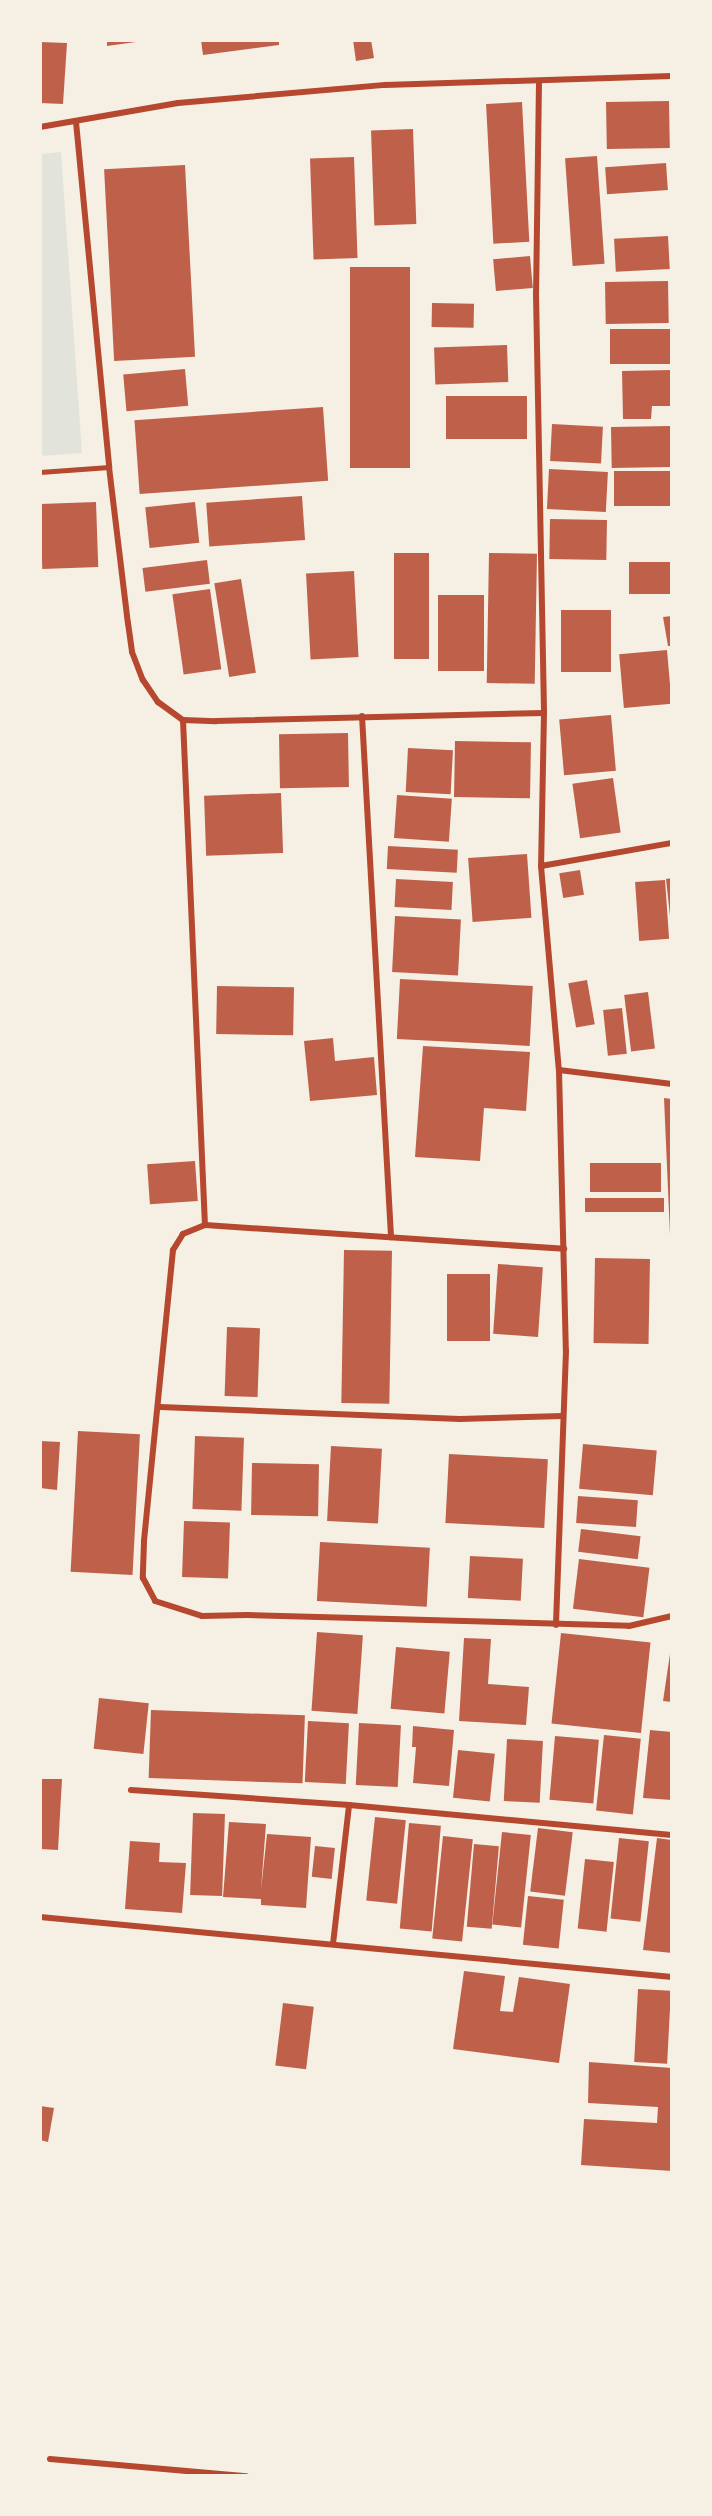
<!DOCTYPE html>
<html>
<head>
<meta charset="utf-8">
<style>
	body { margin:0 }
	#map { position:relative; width:712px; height:2516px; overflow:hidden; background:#f6efe4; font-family:Helvetica,sans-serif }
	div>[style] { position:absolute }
	.green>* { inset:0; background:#e2e4dc }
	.building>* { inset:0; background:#bf614a; transform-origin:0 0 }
	.service>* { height:4.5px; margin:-2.25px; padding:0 2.25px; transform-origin:2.25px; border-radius:2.25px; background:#b5482f }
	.minor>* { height:6px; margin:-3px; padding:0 3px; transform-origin:3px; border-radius:3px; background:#b5482f }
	span { translate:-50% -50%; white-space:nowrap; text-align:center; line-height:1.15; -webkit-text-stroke:4.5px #f6efe4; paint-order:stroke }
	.frame { position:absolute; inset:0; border:42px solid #f6efe4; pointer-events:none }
</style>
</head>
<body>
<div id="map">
	<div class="green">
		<i style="clip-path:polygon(61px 152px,82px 453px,41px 456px,41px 154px)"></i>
	</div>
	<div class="building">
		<i style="clip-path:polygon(107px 40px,135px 40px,136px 42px,107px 46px)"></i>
		<i style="clip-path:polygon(201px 40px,279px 40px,279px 45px,203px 55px)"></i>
		<i style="clip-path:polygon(353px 40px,371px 40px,374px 58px,356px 61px)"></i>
		<i style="clip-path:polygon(40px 42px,67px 43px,63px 104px,40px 103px)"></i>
		<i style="left:669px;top:101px;width:47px;height:63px;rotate:89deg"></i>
		<i style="left:522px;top:102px;width:140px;height:36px;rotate:87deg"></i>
		<i style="left:413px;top:129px;width:95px;height:42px;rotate:88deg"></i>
		<i style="left:597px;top:156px;width:108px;height:32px;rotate:86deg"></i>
		<i style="left:354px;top:157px;width:101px;height:44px;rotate:88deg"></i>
		<i style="left:666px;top:163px;width:27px;height:61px;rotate:86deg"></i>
		<i style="left:185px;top:165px;width:192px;height:81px;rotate:87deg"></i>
		<i style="left:668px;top:236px;width:33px;height:54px;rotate:87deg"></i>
		<i style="left:530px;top:256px;width:32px;height:37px;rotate:85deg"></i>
		<i style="left:410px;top:267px;width:201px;height:60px;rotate:90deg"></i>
		<i style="left:668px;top:281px;width:42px;height:63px;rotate:89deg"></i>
		<i style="left:432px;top:303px;width:42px;height:24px;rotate:1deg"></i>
		<i style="left:672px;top:329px;width:35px;height:62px;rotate:90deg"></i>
		<i style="left:507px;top:345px;width:37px;height:73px;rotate:88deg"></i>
		<i style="left:185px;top:369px;width:37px;height:62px;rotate:85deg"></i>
		<i style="clip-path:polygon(672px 370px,672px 406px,652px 406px,651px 419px,623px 419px,622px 371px)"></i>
		<i style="left:527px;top:396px;width:43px;height:81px;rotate:90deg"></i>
		<i style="left:323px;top:407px;width:74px;height:189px;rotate:86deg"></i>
		<i style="left:552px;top:424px;width:51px;height:37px;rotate:3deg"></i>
		<i style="left:671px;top:426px;width:41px;height:60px;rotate:89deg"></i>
		<i style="left:549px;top:469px;width:59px;height:40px;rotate:3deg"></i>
		<i style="left:672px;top:471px;width:35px;height:58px;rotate:90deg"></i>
		<i style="left:302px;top:496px;width:44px;height:96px;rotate:86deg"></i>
		<i style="left:96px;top:502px;width:65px;height:56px;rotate:88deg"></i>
		<i style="left:195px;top:502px;width:41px;height:50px;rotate:84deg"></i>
		<i style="left:550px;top:519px;width:57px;height:40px;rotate:1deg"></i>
		<i style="left:394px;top:553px;width:35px;height:106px"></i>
		<i style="left:489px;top:553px;width:48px;height:130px;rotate:1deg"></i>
		<i style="left:207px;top:560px;width:24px;height:65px;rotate:83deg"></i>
		<i style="left:672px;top:562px;width:32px;height:43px;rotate:90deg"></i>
		<i style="left:354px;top:571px;width:86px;height:48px;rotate:87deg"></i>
		<i style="left:241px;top:579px;width:95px;height:27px;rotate:81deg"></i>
		<i style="left:210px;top:589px;width:81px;height:38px;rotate:82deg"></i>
		<i style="left:438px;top:595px;width:46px;height:76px"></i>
		<i style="left:561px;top:610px;width:50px;height:62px"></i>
		<i style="clip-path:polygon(672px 616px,672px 646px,668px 646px,663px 617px)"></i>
		<i style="left:667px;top:650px;width:54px;height:48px;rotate:85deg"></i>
		<i style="left:611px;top:715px;width:56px;height:52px;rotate:85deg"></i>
		<i style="left:348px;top:733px;width:54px;height:69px;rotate:89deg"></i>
		<i style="left:455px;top:741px;width:76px;height:56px;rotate:1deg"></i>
		<i style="left:408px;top:748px;width:45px;height:44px;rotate:3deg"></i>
		<i style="left:613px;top:778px;width:55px;height:41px;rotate:82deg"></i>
		<i style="left:281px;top:793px;width:60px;height:77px;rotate:88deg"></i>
		<i style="left:397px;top:795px;width:55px;height:43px;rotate:4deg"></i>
		<i style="left:388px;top:846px;width:70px;height:23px;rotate:3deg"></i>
		<i style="left:527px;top:854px;width:64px;height:59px;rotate:86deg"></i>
		<i style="left:580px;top:870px;width:25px;height:21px;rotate:81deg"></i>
		<i style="clip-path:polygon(672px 878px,672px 916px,670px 916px,666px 879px)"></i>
		<i style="left:396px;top:879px;width:57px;height:28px;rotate:3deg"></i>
		<i style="left:665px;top:880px;width:59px;height:30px;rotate:86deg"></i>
		<i style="left:395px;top:916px;width:66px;height:56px;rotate:3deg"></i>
		<i style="left:400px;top:979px;width:133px;height:60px;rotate:3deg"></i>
		<i style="left:587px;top:980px;width:45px;height:19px;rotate:80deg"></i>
		<i style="left:217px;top:986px;width:77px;height:48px;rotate:1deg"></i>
		<i style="left:648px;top:992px;width:57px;height:24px;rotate:83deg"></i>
		<i style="left:622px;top:1008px;width:46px;height:19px;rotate:84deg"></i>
		<i style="clip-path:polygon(333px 1038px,335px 1061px,374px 1057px,377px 1095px,310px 1101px,304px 1041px)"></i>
		<i style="clip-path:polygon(423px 1046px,530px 1052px,526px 1111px,484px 1108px,480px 1161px,415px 1157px)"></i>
		<i style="clip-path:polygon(664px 1098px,672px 1099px,672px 1235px,670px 1235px)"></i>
		<i style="left:195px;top:1161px;width:40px;height:48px;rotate:86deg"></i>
		<i style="left:590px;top:1163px;width:71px;height:29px"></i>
		<i style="left:664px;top:1198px;width:14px;height:79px;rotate:90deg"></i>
		<i style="left:344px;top:1250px;width:48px;height:153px;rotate:1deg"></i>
		<i style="left:595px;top:1258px;width:55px;height:85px;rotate:1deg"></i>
		<i style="left:498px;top:1264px;width:45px;height:70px;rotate:4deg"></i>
		<i style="left:447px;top:1274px;width:43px;height:67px"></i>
		<i style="left:227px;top:1327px;width:33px;height:69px;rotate:2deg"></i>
		<i style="left:78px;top:1431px;width:62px;height:141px;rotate:3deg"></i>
		<i style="left:195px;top:1436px;width:49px;height:73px;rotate:2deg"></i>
		<i style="clip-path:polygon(40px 1441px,60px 1442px,57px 1490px,40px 1488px)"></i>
		<i style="left:583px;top:1444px;width:74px;height:45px;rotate:5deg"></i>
		<i style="left:331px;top:1446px;width:51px;height:75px;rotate:3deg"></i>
		<i style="left:449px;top:1454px;width:99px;height:69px;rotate:3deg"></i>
		<i style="left:252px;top:1463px;width:67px;height:52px;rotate:1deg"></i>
		<i style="left:578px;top:1496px;width:60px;height:27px;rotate:4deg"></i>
		<i style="left:184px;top:1521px;width:46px;height:56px;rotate:2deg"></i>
		<i style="left:581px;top:1529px;width:60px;height:23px;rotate:7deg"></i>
		<i style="left:320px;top:1542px;width:110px;height:59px;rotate:3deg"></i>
		<i style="left:470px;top:1556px;width:53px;height:42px;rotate:3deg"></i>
		<i style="left:579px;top:1559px;width:71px;height:50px;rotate:7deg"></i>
		<i style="left:317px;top:1632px;width:46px;height:79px;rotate:4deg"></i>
		<i style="left:561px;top:1633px;width:90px;height:91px;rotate:6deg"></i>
		<i style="clip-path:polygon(464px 1638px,491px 1639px,488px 1684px,529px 1687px,526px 1725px,459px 1721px)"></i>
		<i style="left:396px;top:1647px;width:54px;height:62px;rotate:5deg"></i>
		<i style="clip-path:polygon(670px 1654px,672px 1654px,672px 1702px,663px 1701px)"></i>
		<i style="left:99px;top:1698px;width:50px;height:51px;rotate:6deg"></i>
		<i style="left:151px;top:1710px;width:154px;height:68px;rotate:2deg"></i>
		<i style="left:308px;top:1721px;width:41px;height:61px;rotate:3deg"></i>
		<i style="left:359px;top:1723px;width:42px;height:62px;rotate:3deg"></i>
		<i style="clip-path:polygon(413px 1726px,454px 1730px,449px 1786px,413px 1783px,416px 1747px,412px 1747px)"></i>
		<i style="clip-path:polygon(650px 1730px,672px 1732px,672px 1800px,643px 1798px)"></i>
		<i style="left:604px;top:1735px;width:37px;height:76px;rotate:6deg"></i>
		<i style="left:555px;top:1736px;width:44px;height:64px;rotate:5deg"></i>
		<i style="left:507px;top:1739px;width:36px;height:62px;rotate:3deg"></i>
		<i style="left:458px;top:1750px;width:37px;height:48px;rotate:6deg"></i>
		<i style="clip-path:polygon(40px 1779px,62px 1779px,58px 1850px,40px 1849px)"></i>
		<i style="left:193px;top:1813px;width:32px;height:82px;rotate:2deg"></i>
		<i style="left:375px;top:1817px;width:31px;height:84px;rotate:6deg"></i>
		<i style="clip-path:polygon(229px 1822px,266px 1824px,261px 1890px,267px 1834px,311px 1837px,306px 1908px,261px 1905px,261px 1899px,223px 1897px)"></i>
		<i style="left:409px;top:1823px;width:32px;height:106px;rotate:5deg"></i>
		<i style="left:538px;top:1828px;width:35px;height:64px;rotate:7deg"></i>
		<i style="left:502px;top:1832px;width:29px;height:93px;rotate:6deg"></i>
		<i style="left:443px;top:1836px;width:30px;height:103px;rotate:6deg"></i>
		<i style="left:619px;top:1838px;width:30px;height:81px;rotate:6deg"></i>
		<i style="clip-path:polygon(657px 1838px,672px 1840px,672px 1953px,643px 1950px)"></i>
		<i style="clip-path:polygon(130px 1841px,160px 1843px,159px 1862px,186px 1863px,182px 1913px,125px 1909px)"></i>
		<i style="left:474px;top:1844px;width:25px;height:83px;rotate:5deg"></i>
		<i style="left:315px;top:1846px;width:20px;height:31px;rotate:6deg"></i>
		<i style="left:585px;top:1859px;width:29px;height:70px;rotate:6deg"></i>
		<i style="left:528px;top:1896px;width:36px;height:49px;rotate:6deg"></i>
		<i style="clip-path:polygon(464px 1971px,505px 1976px,500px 2011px,513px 2012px,519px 1977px,570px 1984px,559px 2063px,453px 2049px)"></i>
		<i style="left:638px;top:1989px;width:33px;height:73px;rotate:3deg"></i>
		<i style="left:283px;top:2003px;width:31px;height:63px;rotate:7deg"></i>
		<i style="clip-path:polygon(589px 2062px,672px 2068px,672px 2171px,581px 2165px,584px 2119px,657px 2123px,658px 2107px,588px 2103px)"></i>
		<i style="clip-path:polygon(40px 2106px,54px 2108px,48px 2142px,40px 2140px)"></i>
	</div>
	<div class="service">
		<i style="left:40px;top:472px;width:69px;rotate:-4.1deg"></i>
	</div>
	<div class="minor">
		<i style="left:539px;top:82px;width:212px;rotate:90.8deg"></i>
		<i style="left:536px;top:294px;width:419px;rotate:88.9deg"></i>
		<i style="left:544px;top:713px;width:153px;rotate:91.1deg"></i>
		<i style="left:541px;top:866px;width:205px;rotate:85deg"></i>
		<i style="left:559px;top:1070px;width:281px;rotate:88.6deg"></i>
		<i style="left:566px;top:1351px;width:274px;rotate:92.1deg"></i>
		<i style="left:76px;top:122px;width:347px;rotate:84.5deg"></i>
		<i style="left:109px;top:467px;width:157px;rotate:83.1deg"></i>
		<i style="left:128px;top:623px;width:29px;rotate:82deg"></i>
		<i style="left:132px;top:652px;width:30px;rotate:69deg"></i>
		<i style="left:143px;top:680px;width:27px;rotate:56deg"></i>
		<i style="left:158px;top:702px;width:31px;rotate:36deg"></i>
		<i style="left:183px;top:720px;width:33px;rotate:2deg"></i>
		<i style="left:216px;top:721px;width:328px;rotate:-1.4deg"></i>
		<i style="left:40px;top:127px;width:140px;rotate:-9.9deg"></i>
		<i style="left:178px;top:103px;width:208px;rotate:-5deg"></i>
		<i style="left:385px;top:85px;width:287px;rotate:-1.8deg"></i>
		<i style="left:362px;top:716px;width:522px;rotate:86.81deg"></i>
		<i style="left:183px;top:720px;width:505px;rotate:87.51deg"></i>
		<i style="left:205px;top:1225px;width:24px;rotate:158deg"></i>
		<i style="left:183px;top:1234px;width:19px;rotate:122deg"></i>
		<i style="left:173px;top:1250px;width:293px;rotate:95.7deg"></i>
		<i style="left:144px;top:1542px;width:36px;rotate:92deg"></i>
		<i style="left:143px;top:1578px;width:26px;rotate:62deg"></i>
		<i style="left:155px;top:1601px;width:49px;rotate:17.7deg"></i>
		<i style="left:202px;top:1616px;width:45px;rotate:-1.3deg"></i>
		<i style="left:247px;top:1615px;width:382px;rotate:1.6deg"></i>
		<i style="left:629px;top:1626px;width:44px;rotate:-13.1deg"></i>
		<i style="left:541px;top:866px;width:133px;rotate:-10deg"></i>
		<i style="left:559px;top:1070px;width:114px;rotate:7.1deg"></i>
		<i style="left:205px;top:1225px;width:360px;rotate:3.8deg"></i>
		<i style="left:160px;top:1407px;width:300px;rotate:2.3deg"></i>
		<i style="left:460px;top:1419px;width:103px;rotate:-1.7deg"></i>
		<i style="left:131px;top:1790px;width:219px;rotate:3.9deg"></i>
		<i style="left:349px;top:1805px;width:324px;rotate:5.3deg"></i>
		<i style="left:40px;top:1917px;width:635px;rotate:5.42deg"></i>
		<i style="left:333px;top:1944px;width:140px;rotate:-83.4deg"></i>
		<i style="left:50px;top:2459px;width:197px;rotate:5deg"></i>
	</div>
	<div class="frame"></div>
</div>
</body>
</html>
